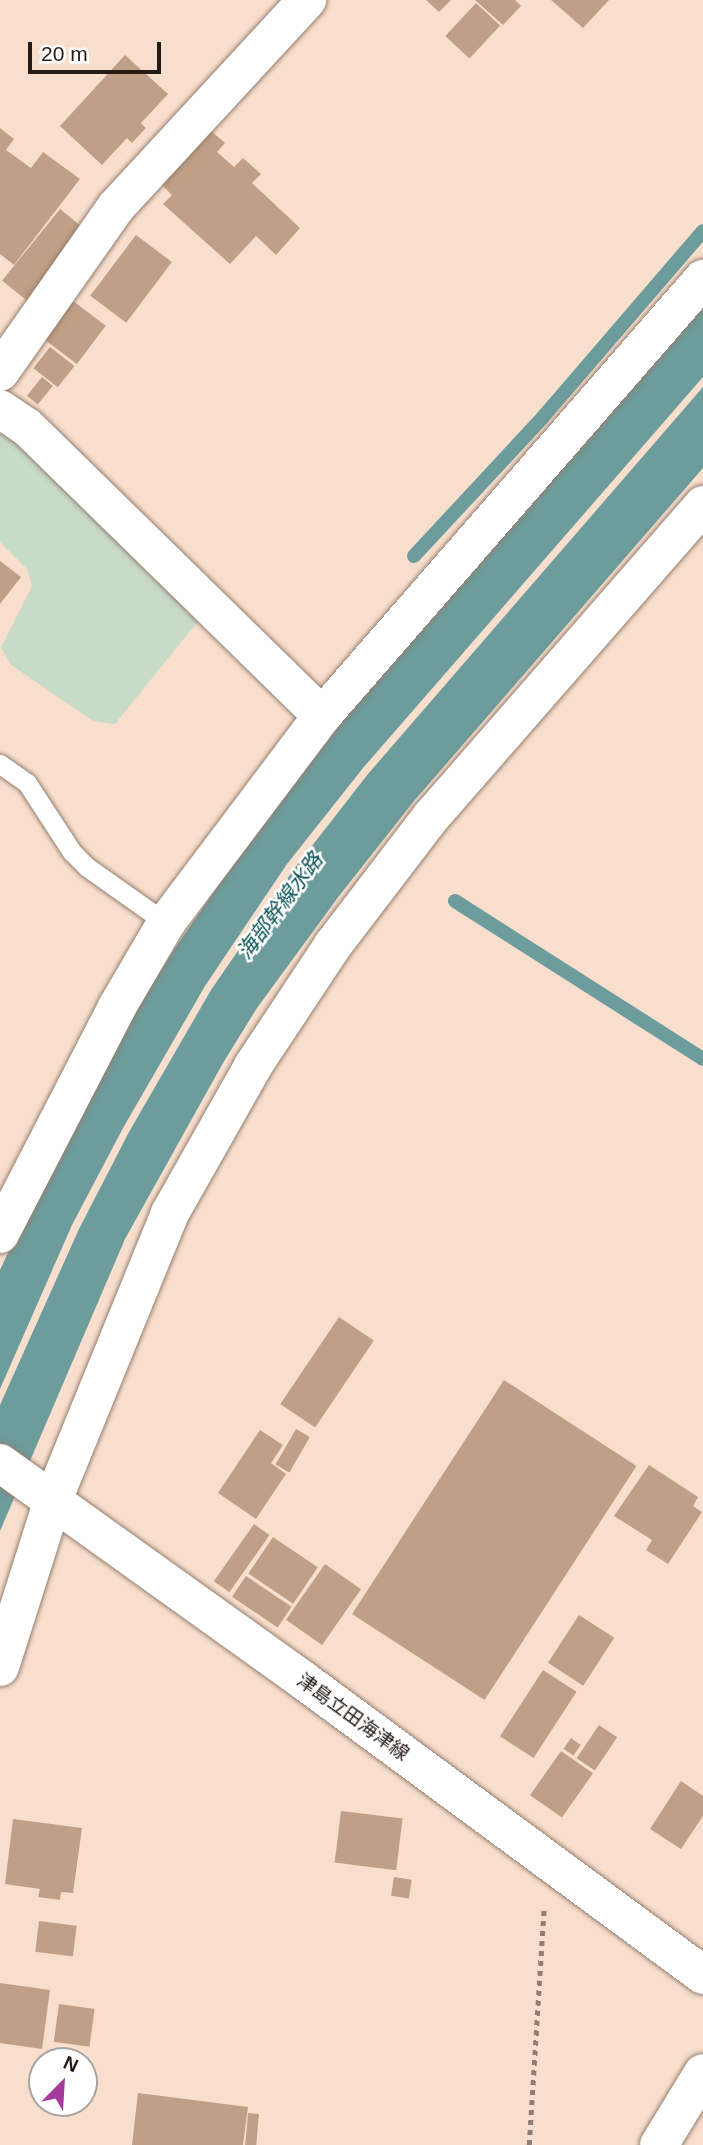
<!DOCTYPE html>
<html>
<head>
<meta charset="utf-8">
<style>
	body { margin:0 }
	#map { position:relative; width:703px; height:2145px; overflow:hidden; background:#f8dfcd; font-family:Arial,"Noto Sans JP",sans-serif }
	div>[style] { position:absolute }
	.green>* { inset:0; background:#c8dac8 }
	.water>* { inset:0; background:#6c9c9b }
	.stream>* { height:14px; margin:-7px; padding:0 7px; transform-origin:7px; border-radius:7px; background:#6c9c9b }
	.building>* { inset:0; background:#bf9f87; transform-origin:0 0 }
	.path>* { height:4.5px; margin-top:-2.25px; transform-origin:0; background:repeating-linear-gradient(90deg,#907e72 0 5px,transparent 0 10px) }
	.roads { filter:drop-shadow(0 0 2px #947e6e) drop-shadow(0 0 2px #947e6e) }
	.lane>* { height:19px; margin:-9.5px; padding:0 9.5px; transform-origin:9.5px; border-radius:9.5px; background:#fff }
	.street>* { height:38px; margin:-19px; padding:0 19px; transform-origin:19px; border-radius:19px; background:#fff }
	.secondary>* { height:38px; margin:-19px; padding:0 19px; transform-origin:19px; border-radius:19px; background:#fff }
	span { translate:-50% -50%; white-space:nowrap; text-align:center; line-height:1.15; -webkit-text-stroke:5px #fff; paint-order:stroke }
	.street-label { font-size:19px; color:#241b15 }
	.water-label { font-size:21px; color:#0a5253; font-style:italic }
	.north { position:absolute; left:28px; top:2047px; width:70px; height:70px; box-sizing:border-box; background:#fff; border:2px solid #a7a4a1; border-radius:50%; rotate:24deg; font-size:19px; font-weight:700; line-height:28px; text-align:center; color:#241b15 }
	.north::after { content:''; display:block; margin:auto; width:24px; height:32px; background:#a43a9c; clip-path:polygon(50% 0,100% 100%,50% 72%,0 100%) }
	.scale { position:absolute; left:28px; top:42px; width:133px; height:32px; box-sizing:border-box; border:4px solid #241b15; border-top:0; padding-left:9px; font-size:21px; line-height:24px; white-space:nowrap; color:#241b15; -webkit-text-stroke:5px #fff; paint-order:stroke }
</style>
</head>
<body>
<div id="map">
	<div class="green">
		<i style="clip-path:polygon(0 423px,203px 615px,115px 724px,93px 721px,10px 664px,1px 647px,32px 586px,27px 569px,0 542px)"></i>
	</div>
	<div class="water">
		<i style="clip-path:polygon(703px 306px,703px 377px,363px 768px,287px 864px,205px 986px,123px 1128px,72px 1225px,0 1389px,0 1270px,43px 1178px,127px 1025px,175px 948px,259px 827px,334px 730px)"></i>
		<i style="clip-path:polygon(703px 387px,703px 468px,414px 801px,339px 896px,257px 1008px,223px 1063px,125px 1239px,0 1531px,0 1405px,79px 1229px,129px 1132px,211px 990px,294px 869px,368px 774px)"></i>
	</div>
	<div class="stream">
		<i style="left:414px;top:556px;width:190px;rotate:-47.1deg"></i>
		<i style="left:543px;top:417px;width:245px;rotate:-49.3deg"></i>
		<i style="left:455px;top:901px;width:294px;rotate:32.5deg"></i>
	</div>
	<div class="building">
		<i style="clip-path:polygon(426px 0,451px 0,439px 12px)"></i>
		<i style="clip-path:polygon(475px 0,515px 0,521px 6px,503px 25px)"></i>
		<i style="clip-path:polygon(551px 0,609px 0,583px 28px)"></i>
		<i style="left:476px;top:3px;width:33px;height:45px;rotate:43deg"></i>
		<i style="clip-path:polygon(125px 55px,168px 94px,141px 123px,146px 128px,132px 143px,127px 138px,102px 165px,60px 126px)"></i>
		<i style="clip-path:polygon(0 128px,14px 139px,6px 150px,31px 168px,43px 152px,80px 179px,14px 265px,0 254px)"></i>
		<i style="clip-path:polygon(210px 130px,225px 143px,217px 152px,234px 167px,243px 158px,261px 174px,252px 183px,300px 228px,276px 255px,256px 236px,230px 264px,163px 204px,172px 195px,161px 184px)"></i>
		<i style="left:60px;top:209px;width:36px;height:92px;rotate:39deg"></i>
		<i style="left:136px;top:235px;width:45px;height:76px;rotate:37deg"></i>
		<i style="left:73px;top:301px;width:41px;height:48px;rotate:37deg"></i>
		<i style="left:50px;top:347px;width:31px;height:27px;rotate:38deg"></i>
		<i style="left:42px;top:377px;width:14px;height:24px;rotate:39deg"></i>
		<i style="clip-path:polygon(0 561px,21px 577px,0 604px)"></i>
		<i style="left:339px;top:1317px;width:42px;height:105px;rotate:34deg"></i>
		<i style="left:504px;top:1380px;width:158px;height:279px;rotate:33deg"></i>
		<i style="left:296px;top:1429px;width:16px;height:41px;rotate:30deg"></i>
		<i style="clip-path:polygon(260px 1430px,283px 1445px,271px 1463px,286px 1474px,256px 1519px,218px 1493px)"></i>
		<i style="clip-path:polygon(649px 1465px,698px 1497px,693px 1506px,702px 1512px,668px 1564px,646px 1550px,652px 1540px,614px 1516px)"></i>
		<i style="left:254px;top:1524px;width:19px;height:70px;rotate:35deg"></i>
		<i style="left:273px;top:1537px;width:54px;height:44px;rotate:34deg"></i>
		<i style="left:325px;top:1564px;width:44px;height:68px;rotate:35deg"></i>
		<i style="left:246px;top:1576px;width:55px;height:25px;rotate:34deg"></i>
		<i style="left:579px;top:1615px;width:42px;height:57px;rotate:33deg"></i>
		<i style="left:543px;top:1670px;width:40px;height:79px;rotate:33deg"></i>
		<i style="left:599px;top:1725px;width:22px;height:40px;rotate:34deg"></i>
		<i style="left:571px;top:1738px;width:12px;height:13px;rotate:35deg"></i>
		<i style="left:561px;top:1751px;width:39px;height:54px;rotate:35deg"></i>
		<i style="clip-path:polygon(681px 1781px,703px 1796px,703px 1816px,681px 1849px,650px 1829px)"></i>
		<i style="left:341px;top:1811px;width:62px;height:52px;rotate:7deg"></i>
		<i style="clip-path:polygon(13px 1819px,82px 1828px,73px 1893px,61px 1892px,60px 1900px,38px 1897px,40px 1889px,5px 1884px)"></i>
		<i style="left:394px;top:1877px;width:18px;height:19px;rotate:9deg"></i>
		<i style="left:39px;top:1921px;width:38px;height:31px;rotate:7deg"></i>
		<i style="clip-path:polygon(0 1983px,50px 1990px,42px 2049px,0 2043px)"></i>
		<i style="left:59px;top:2004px;width:36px;height:38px;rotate:8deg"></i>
		<i style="clip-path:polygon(138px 2093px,248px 2107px,243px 2145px,132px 2145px)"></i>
		<i style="left:248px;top:2113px;width:11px;height:32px;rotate:5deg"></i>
	</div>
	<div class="path">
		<i style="left:529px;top:2145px;width:237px;rotate:-86.4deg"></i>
	</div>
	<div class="roads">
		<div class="lane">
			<i style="left:0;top:764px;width:33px;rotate:35deg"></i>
			<i style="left:27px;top:783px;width:82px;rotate:56.9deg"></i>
			<i style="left:72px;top:852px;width:21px;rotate:45deg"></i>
			<i style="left:87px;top:867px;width:97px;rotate:35.3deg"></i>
		</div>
		<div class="street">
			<i style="left:0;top:372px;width:202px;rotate:-54.9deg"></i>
			<i style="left:116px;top:207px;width:282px;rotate:-47.3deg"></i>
			<i style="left:0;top:409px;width:32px;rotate:34deg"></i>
			<i style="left:27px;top:427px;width:413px;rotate:44.4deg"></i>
			<i style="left:0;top:1234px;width:255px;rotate:-62.7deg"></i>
			<i style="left:117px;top:1007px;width:97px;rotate:-59.7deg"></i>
			<i style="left:166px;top:923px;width:259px;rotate:-53deg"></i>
			<i style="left:322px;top:716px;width:580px;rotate:-48.92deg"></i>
			<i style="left:0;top:1667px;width:175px;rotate:-72.4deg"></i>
			<i style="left:53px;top:1500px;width:310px;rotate:-67.8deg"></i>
			<i style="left:170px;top:1213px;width:169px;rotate:-60.5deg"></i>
			<i style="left:253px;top:1066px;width:145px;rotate:-56.5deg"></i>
			<i style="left:333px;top:945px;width:161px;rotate:-52.6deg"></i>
			<i style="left:431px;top:817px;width:414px;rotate:-48.9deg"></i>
			<i style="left:659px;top:2145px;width:84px;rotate:-58.6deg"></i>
		</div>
		<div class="secondary">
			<i style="left:0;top:1463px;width:373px;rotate:35.6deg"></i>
			<i style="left:303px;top:1680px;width:497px;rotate:36.4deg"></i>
		</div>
	</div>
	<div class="street-label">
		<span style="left:353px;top:1717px;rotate:36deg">津島立田海津線</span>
	</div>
	<div class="water-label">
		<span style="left:280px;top:906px;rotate:-53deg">海部幹線水路</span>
	</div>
	<div class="north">N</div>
	<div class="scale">20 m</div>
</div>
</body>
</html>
